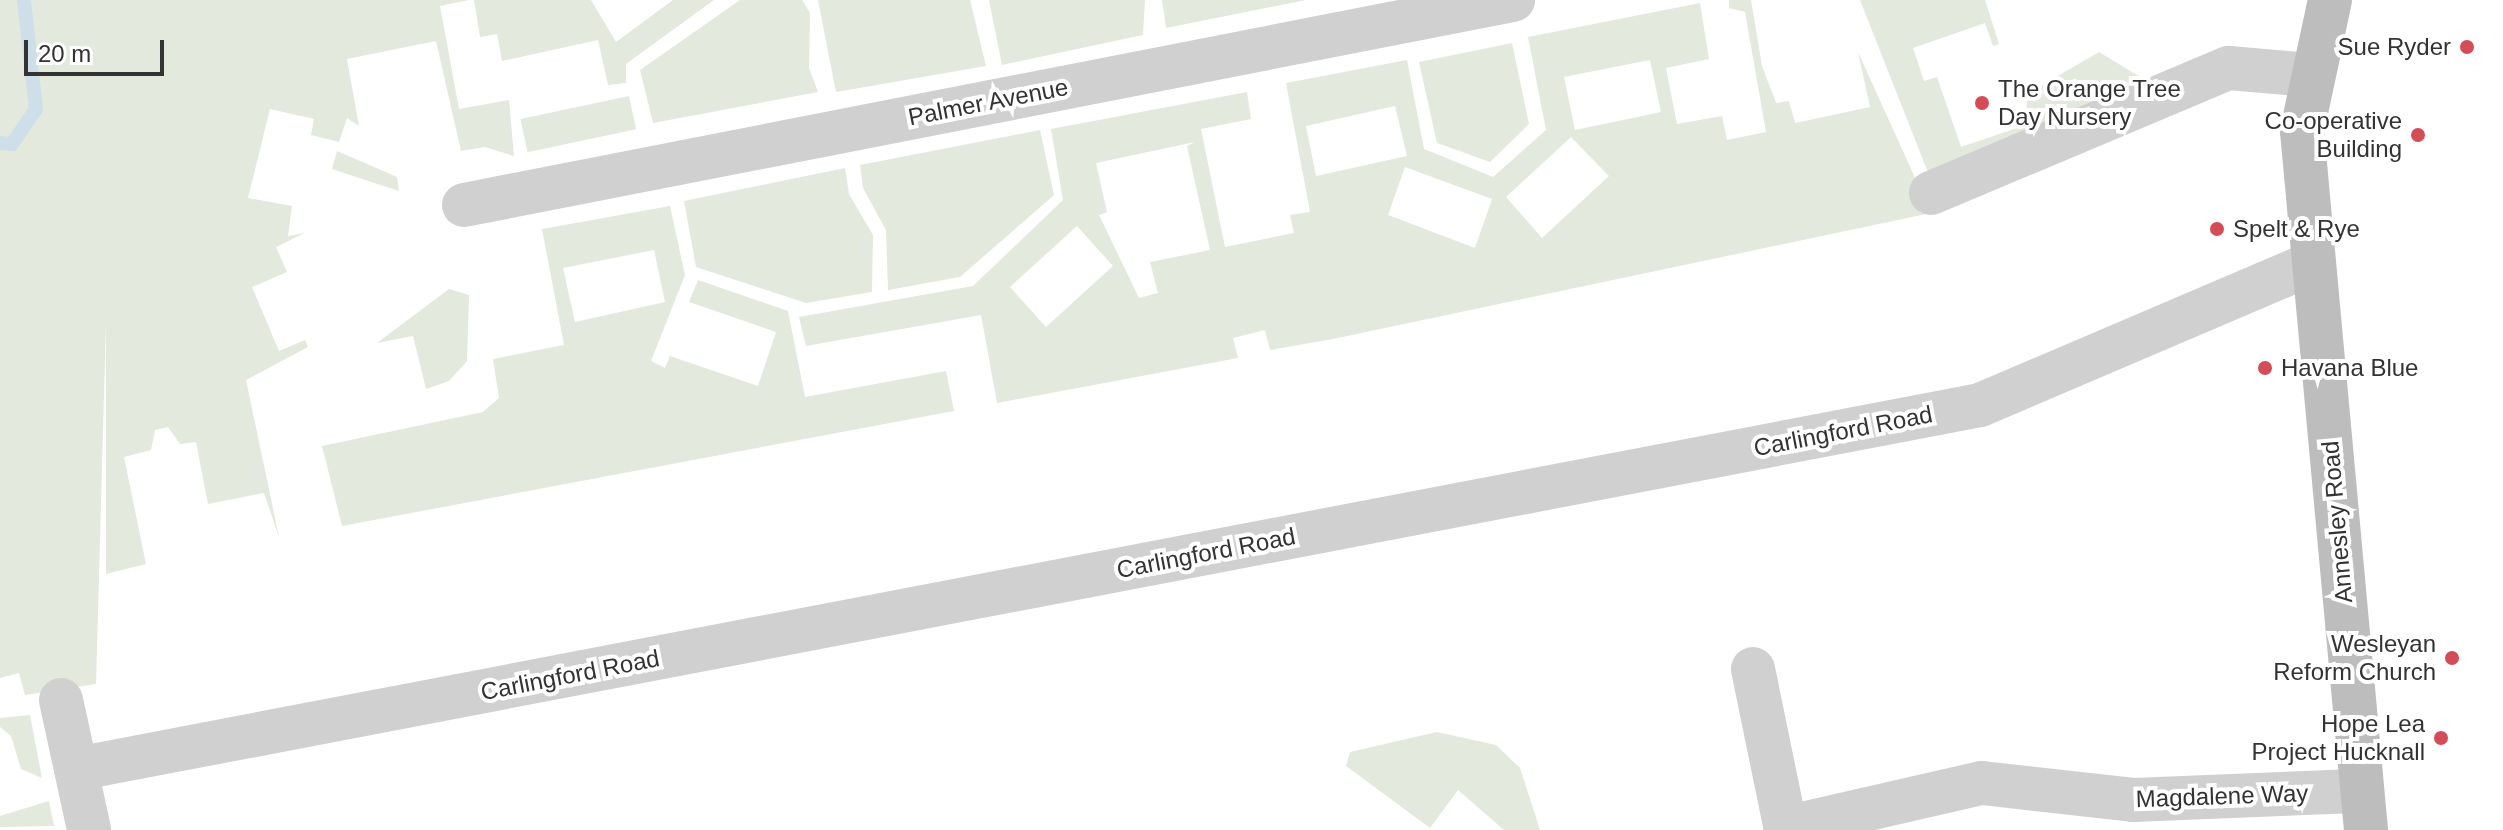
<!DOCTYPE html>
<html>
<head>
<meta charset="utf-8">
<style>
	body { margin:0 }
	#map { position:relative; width:2503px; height:830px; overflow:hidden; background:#fff; font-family:Arial,sans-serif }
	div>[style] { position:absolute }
	.green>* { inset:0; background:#e3e9dd; transform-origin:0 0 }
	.stream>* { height:14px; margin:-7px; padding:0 7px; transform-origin:7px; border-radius:7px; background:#cfdfe9 }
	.street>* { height:44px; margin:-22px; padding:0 22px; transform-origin:22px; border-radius:22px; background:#d0d0d0 }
	.secondary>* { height:44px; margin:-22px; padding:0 22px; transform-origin:22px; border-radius:22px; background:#bdbdbd }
	.dots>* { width:22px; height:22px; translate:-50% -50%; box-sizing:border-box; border:4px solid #fff; border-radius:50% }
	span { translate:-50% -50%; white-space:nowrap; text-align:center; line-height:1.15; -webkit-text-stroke:8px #fff; paint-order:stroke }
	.poi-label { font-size:24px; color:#333 }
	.right { translate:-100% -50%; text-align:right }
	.left { translate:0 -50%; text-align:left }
	.street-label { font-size:24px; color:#333 }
	.scale { position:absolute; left:24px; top:40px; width:140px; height:36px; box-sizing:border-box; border:4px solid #333; border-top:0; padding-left:10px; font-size:24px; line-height:28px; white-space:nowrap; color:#333; -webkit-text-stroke:6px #fff; paint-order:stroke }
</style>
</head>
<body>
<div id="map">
	<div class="green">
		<i style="clip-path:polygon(0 0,469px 0,440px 6px,459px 109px,509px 100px,514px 156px,485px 147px,461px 151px,436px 41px,347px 59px,359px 126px,347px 118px,339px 142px,311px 135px,314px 119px,270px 109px,248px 198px,292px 206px,288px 236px,305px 233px,276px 247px,287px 272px,252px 287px,279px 351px,305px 340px,308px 347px,246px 380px,279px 537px,264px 493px,208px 504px,196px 442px,180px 444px,168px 427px,155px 430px,151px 450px,124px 457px,146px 564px,106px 574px,106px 323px,96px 684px,25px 695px,19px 673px,0 678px)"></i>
		<i style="clip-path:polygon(474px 0,591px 0,616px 42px,673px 0,714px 0,626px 64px,626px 83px,608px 85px,598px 40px,502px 61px,497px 34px,480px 37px)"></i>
		<i style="clip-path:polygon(740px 0,802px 0,810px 13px,809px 68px,818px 92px,653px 123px,640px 70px)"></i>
		<i style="clip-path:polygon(818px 0,970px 0,986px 66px,836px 92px)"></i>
		<i style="clip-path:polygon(989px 0,1145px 0,1143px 35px,1002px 65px)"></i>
		<i style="clip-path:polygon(1162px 0,1306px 0,1166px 28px)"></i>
		<i style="clip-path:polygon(evenodd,1729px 0,1751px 0,1762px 66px,1776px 103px,1789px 101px,1795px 123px,1870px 107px,1858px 52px,1931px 213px,1333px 339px,1270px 350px,1265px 330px,1233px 338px,1238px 358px,997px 403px,981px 315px,806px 346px,799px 317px,973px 286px,1063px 200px,1051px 129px,1247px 92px,1251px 119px,1201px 129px,1225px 247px,1294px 233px,1290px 215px,1310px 212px,1286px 83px,1407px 60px,1424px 149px,1493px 177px,1546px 130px,1528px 37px,1700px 3px,1709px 59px,1666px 68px,1677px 124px,1722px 116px,1727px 140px,1766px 132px,1745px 12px,1729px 8px,1729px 0,1650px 60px,1661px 112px,1575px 130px,1564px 77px,1650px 60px,1729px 0,1395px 106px,1407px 156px,1316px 176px,1306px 126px,1395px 106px,1729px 0,1571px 137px,1609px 176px,1542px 238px,1506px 197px,1571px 137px,1729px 0,1195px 142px,1187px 146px,1210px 250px,1150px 262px,1158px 293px,1139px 298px,1099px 215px,1107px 212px,1096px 163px,1195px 142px,1729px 0,1405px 167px,1492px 199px,1475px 248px,1388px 215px,1405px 167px,1729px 0,1077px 226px,1113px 266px,1046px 327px,1010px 287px,1077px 226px)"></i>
		<i style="clip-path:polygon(1860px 0,1985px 0,1999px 44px,1993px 46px,1985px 23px,1913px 48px,1924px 81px,1937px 77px,1961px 147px,2026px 125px,2027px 94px,2099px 52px,2145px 80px,1933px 185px)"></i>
		<i style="clip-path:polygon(1512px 43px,1529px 124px,1490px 162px,1437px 143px,1419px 62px)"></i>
		<i style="left:629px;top:96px;width:34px;height:111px;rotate:78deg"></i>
		<i style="clip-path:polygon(1040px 130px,1054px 195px,960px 277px,888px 290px,886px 230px,863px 188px,860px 165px)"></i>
		<i style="clip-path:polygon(337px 151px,397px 177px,399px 191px,332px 169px)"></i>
		<i style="clip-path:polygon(845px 168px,849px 194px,873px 235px,872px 292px,806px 303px,696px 267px,684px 201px)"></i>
		<i style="clip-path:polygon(evenodd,670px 206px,685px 275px,651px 361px,665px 368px,670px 356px,758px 386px,776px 332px,689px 302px,698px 280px,788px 311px,805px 397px,946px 371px,954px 411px,342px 526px,322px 446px,483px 412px,499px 398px,493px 359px,564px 345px,542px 229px,670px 206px,654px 250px,665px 302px,575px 322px,563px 268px,654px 250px)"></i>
		<i style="clip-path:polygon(449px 289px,469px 295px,467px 361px,449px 381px,426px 389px,413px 336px,377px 343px)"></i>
		<i style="clip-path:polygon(30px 715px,42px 778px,21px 769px,11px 736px,0 727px,0 718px)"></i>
		<i style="clip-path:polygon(1437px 732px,1496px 745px,1520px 768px,1540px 830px,1504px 830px,1458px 790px,1430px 828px,1346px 766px,1350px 752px)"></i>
		<i style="clip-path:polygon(49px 801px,54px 826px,0 827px,0 816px)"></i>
	</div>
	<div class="stream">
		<i style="left:0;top:143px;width:12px;rotate:5deg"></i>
		<i style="left:12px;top:144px;width:42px;rotate:-55.6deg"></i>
		<i style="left:36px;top:109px;width:110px;rotate:-96.3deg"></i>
	</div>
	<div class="street">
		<i style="left:1931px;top:193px;width:323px;rotate:-22.8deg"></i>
		<i style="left:2229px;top:68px;width:82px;rotate:4.9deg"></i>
		<i style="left:464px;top:205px;width:1069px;rotate:-11.06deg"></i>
		<i style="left:1753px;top:669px;width:164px;rotate:78.4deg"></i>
		<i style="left:61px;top:700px;width:133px;rotate:77.8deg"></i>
		<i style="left:76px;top:769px;width:1938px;rotate:-10.82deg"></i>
		<i style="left:1980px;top:405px;width:362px;rotate:-23.1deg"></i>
		<i style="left:1785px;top:828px;width:202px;rotate:-12.9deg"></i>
		<i style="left:1982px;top:783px;width:152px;rotate:6.4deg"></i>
		<i style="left:2133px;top:800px;width:229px;rotate:-2.3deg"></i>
	</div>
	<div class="secondary">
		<i style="left:2330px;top:0;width:134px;rotate:102.1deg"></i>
		<i style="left:2302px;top:131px;width:702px;rotate:84.77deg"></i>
	</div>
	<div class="dots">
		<i style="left:2467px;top:47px;background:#d34c56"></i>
		<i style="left:1982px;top:103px;background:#d34c56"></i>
		<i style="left:2418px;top:135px;background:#d34c56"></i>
		<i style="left:2217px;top:229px;background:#d34c56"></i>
		<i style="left:2265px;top:368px;background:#d34c56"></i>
		<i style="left:2452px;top:658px;background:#d34c56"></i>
		<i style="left:2441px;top:738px;background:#d34c56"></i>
	</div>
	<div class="poi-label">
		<span class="right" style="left:2451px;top:47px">Sue Ryder</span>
		<span class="left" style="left:1998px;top:103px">The Orange Tree<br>Day Nursery</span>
		<span class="right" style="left:2402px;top:135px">Co-operative<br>Building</span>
		<span class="left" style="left:2233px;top:229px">Spelt &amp; Rye</span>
		<span class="left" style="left:2281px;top:368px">Havana Blue</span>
		<span class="right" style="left:2436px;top:658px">Wesleyan<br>Reform Church</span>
		<span class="right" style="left:2425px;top:738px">Hope Lea<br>Project Hucknall</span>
	</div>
	<div class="street-label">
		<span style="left:988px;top:102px;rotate:-11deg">Palmer Avenue</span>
		<span style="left:1843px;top:431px;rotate:-11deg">Carlingford Road</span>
		<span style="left:2337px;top:522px;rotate:-95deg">Annesley Road</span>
		<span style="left:1206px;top:553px;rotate:-11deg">Carlingford Road</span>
		<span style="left:570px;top:675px;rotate:-11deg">Carlingford Road</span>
		<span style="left:2222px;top:796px;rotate:-2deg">Magdalene Way</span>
	</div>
	<div class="scale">20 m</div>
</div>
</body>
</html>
